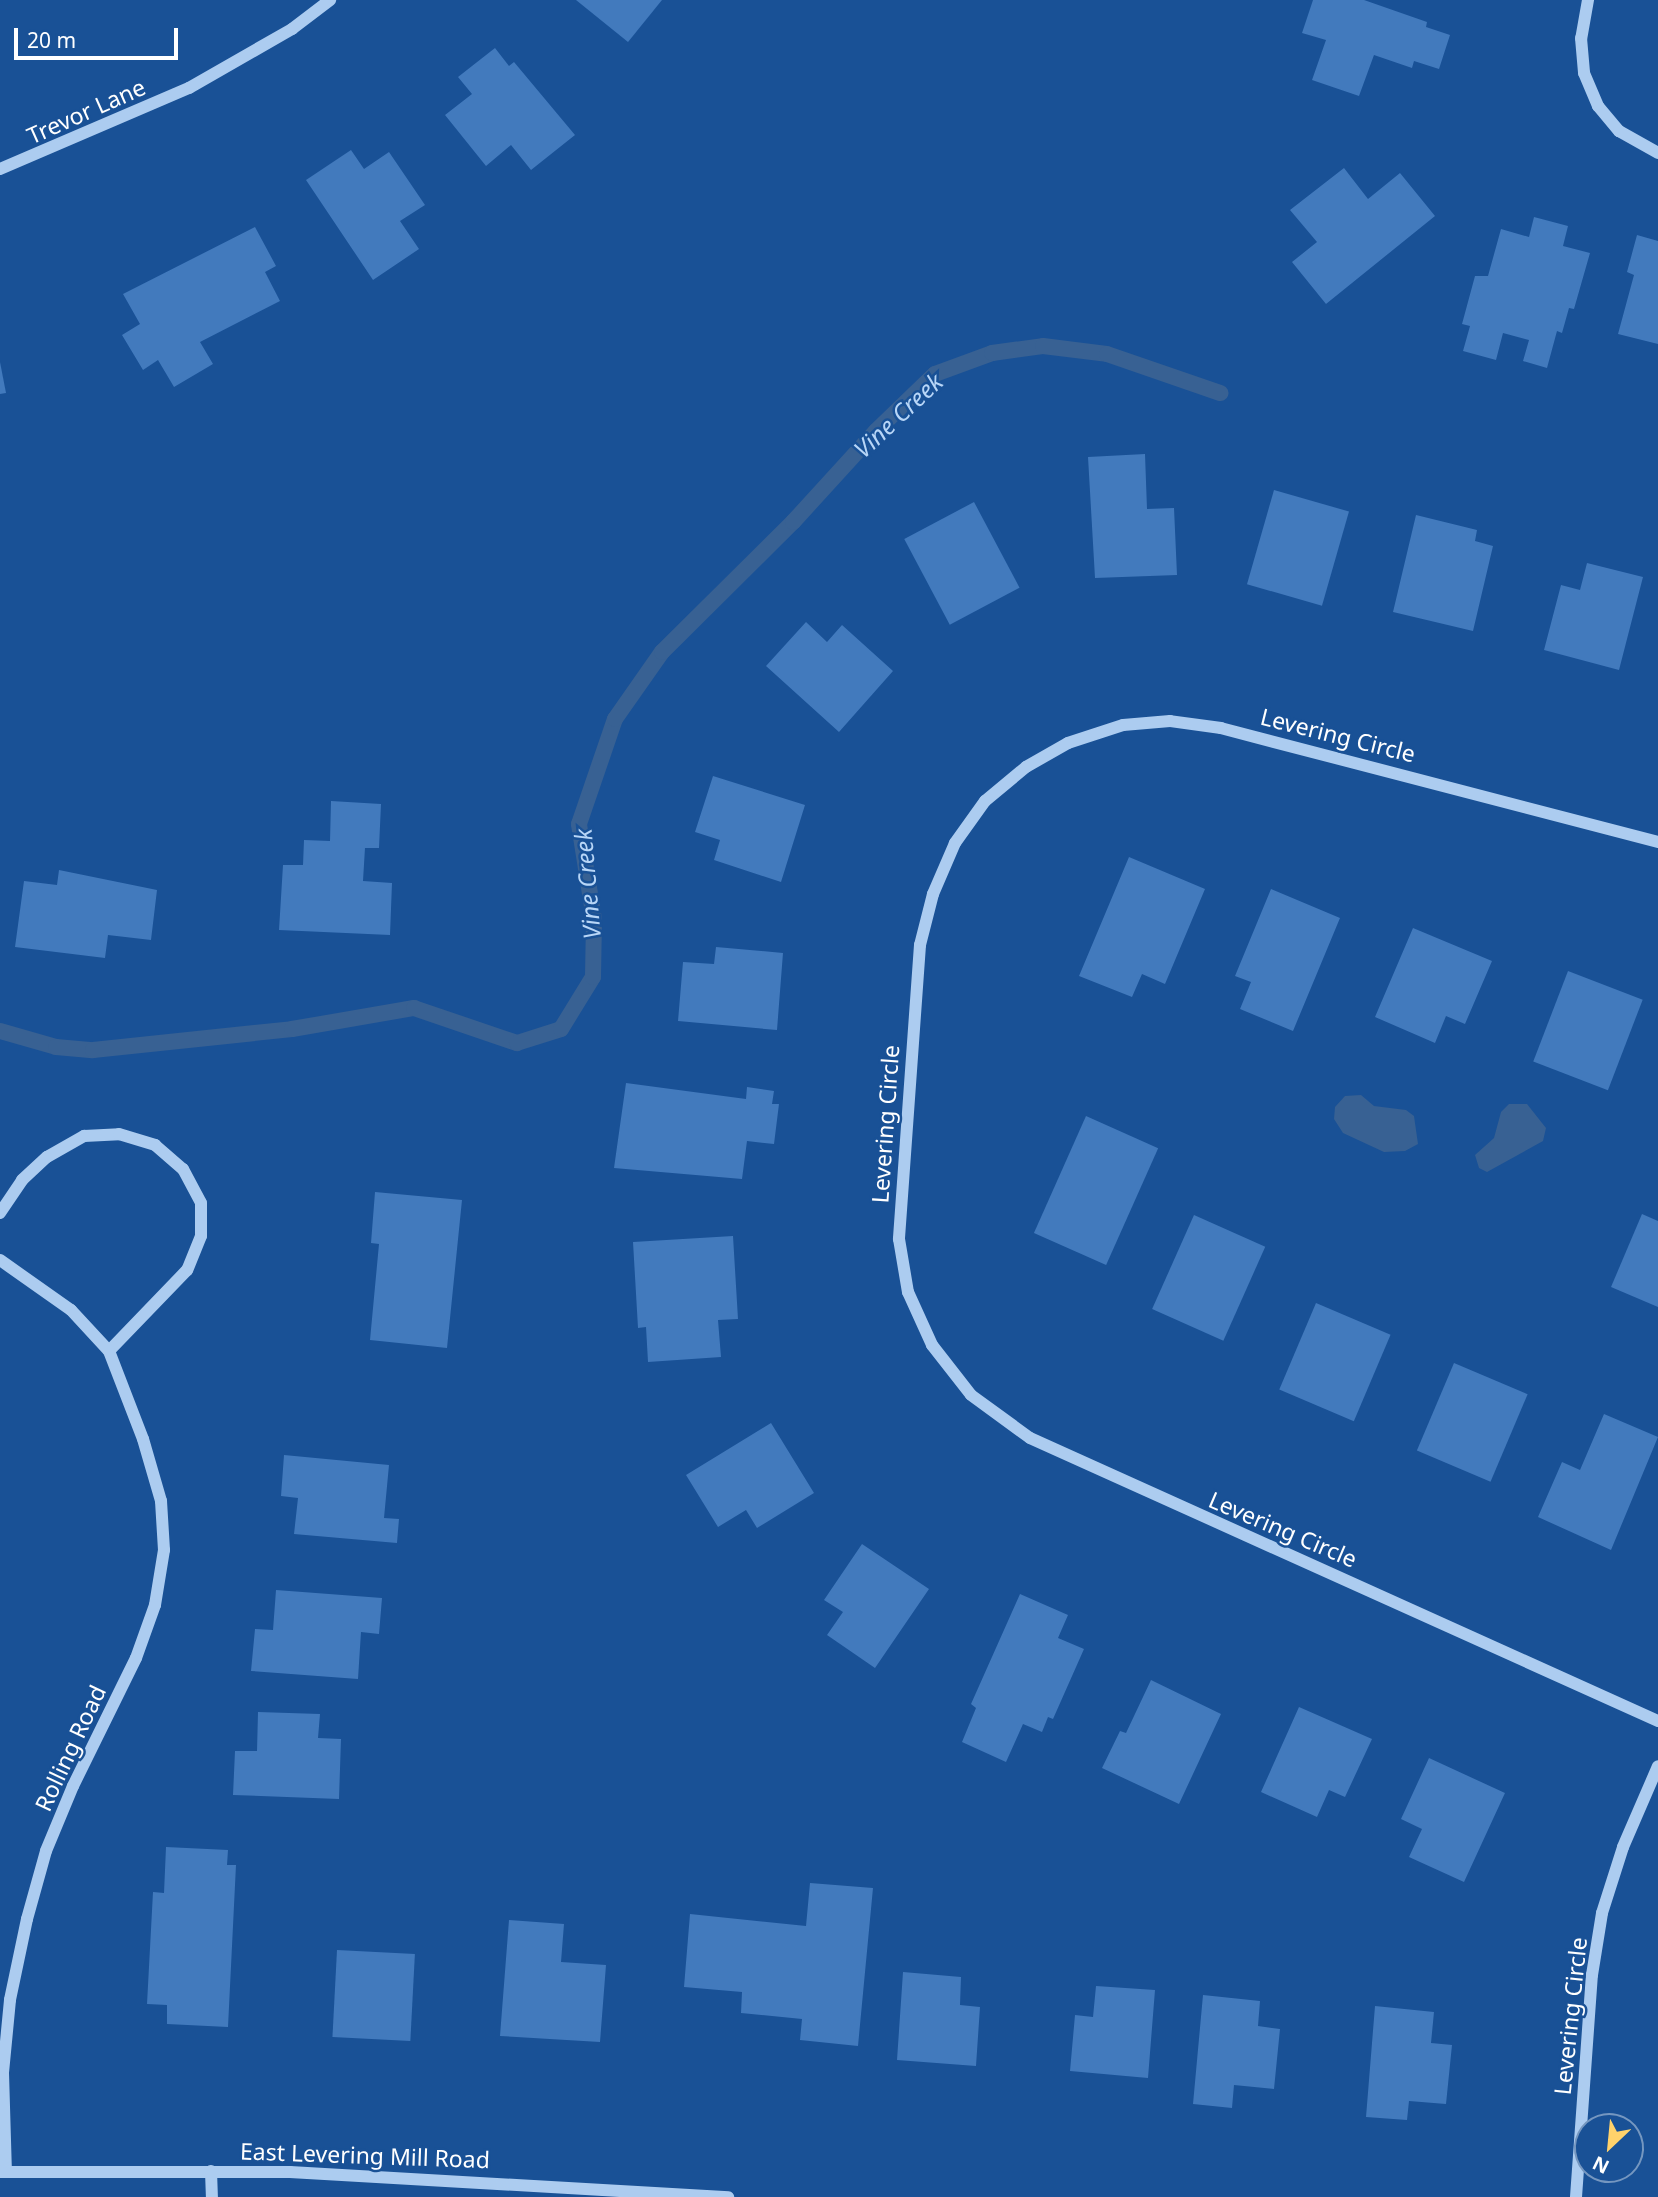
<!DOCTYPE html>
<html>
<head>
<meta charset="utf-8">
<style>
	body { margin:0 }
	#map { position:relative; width:1658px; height:2197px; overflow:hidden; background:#195196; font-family:"Noto Sans",sans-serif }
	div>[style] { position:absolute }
	.water>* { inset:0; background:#386193 }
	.stream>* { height:16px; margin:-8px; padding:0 8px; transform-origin:8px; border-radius:8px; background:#386193 }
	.building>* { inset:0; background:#427abd; transform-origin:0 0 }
	.minor>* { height:12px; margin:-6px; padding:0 6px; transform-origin:6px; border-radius:6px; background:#acccf0 }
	span { translate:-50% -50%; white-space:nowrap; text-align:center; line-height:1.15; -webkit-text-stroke:5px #195196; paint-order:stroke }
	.street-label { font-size:23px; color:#fff }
	.water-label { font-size:24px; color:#b8d6f7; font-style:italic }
	.north { position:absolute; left:1574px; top:2113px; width:70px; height:70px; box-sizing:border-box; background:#195196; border:2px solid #7597c0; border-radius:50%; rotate:206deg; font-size:19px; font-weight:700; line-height:28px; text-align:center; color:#fff }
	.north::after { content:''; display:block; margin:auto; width:24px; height:32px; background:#ffd26b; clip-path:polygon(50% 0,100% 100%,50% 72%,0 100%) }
	.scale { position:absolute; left:14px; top:28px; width:164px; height:32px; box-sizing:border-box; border:4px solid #fff; border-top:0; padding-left:9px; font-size:21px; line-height:24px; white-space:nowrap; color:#fff; -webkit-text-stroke:5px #195196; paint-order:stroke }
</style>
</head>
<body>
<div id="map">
	<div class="water">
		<i style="clip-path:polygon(1361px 1095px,1374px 1106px,1406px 1110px,1414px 1116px,1418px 1144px,1405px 1151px,1384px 1152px,1343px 1133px,1334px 1119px,1335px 1107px,1345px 1096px)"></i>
		<i style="clip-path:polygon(1509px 1104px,1527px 1104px,1546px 1128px,1543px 1141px,1487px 1172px,1479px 1168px,1475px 1155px,1494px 1138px,1501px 1112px)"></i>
	</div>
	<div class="stream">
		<i style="left:0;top:1031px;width:58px;rotate:15.9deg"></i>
		<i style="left:56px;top:1047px;width:37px;rotate:5deg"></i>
		<i style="left:93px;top:1050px;width:200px;rotate:-6deg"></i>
		<i style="left:292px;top:1029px;width:124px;rotate:-9.8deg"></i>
		<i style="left:414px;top:1008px;width:109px;rotate:18.8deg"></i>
		<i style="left:517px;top:1043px;width:46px;rotate:-17.7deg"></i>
		<i style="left:561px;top:1029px;width:61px;rotate:-58.4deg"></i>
		<i style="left:593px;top:977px;width:58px;rotate:-89deg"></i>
		<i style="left:594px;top:919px;width:96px;rotate:-99deg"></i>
		<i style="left:579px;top:824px;width:111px;rotate:-71.1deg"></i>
		<i style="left:615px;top:719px;width:82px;rotate:-55deg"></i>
		<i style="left:662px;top:652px;width:185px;rotate:-44.8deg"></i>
		<i style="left:793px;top:522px;width:123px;rotate:-47.6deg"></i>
		<i style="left:876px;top:431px;width:82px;rotate:-44deg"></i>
		<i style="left:935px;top:374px;width:61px;rotate:-20.2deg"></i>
		<i style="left:992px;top:353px;width:51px;rotate:-7.8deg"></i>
		<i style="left:1043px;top:346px;width:64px;rotate:7.1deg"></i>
		<i style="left:1107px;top:354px;width:120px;rotate:19deg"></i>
	</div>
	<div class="building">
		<i style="clip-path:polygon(576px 0,662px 0,628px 42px)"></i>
		<i style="clip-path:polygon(1313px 0,1364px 0,1427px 22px,1426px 27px,1450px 35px,1439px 69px,1414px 61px,1412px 68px,1374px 55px,1359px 96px,1312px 80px,1326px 40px,1302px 33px)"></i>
		<i style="clip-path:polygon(495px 48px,509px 66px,514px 62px,575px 135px,531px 170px,511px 145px,486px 166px,445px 115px,472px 94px,458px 77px)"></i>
		<i style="clip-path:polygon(351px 150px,364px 169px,389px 152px,425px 205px,400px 221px,419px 249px,373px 280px,306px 180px)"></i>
		<i style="clip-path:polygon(1344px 168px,1368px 199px,1400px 173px,1435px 216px,1326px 304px,1292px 262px,1317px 242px,1290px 210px)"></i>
		<i style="clip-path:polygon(1534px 217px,1568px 226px,1563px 246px,1590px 253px,1574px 309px,1569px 308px,1562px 333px,1557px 331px,1547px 368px,1523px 361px,1529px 340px,1503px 333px,1496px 360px,1463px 351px,1470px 326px,1462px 324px,1475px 276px,1488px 276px,1501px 229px,1529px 237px)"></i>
		<i style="clip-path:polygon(255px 227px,276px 266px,265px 272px,280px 301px,200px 342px,213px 364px,174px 387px,158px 360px,143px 370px,122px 335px,140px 324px,123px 294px)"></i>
		<i style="clip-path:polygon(1637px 235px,1658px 241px,1658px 344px,1618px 334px,1634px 275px,1627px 272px)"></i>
		<i style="clip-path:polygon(0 362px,6px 393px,0 394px)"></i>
		<i style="clip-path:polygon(1145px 454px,1147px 509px,1174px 508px,1177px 575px,1095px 578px,1088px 457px)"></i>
		<i style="left:1274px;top:490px;width:78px;height:98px;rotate:16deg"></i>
		<i style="left:974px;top:502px;width:97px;height:79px;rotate:62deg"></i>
		<i style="clip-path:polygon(1416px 515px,1477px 530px,1475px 541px,1493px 546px,1473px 631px,1393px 612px)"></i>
		<i style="clip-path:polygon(1587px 563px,1643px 577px,1619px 670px,1544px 650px,1561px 585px,1580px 590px)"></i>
		<i style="clip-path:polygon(806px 622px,827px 642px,842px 625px,893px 671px,839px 732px,766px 666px)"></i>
		<i style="clip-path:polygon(713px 776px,805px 805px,781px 882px,714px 860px,720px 840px,695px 832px)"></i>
		<i style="clip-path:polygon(331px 801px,381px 804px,379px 848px,365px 848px,363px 881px,392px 883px,390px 935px,279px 930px,283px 865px,303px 865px,304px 840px,330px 841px)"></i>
		<i style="clip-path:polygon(1129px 857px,1205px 889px,1165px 984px,1142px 974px,1132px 997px,1079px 976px)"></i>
		<i style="clip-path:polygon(59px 870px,157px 890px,151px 940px,108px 935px,105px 958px,15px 947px,24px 881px,57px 885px)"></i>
		<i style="clip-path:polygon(1271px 889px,1340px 918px,1293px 1031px,1240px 1009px,1251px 982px,1235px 976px)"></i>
		<i style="clip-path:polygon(1413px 928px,1492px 961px,1465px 1024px,1446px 1016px,1435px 1043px,1375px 1017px)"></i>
		<i style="clip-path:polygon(716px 947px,783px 953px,777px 1030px,678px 1021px,683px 962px,714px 964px)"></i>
		<i style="left:1568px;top:971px;width:80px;height:97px;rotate:21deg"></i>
		<i style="clip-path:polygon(626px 1083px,746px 1099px,747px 1087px,774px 1091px,772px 1104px,779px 1104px,774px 1144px,747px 1141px,742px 1179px,614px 1168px)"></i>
		<i style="left:1086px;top:1116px;width:79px;height:128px;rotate:24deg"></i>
		<i style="clip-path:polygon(375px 1192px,462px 1200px,447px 1348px,370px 1340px,379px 1244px,371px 1243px)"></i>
		<i style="clip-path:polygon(1642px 1214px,1658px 1221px,1658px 1307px,1611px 1287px)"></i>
		<i style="left:1194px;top:1215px;width:78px;height:103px;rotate:24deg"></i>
		<i style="clip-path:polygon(733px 1236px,738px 1319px,718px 1320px,721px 1357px,648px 1362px,646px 1327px,638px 1328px,633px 1242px)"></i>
		<i style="left:1316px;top:1303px;width:81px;height:94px;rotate:23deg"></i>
		<i style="left:1454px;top:1363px;width:80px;height:95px;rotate:23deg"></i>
		<i style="clip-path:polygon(1604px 1414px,1658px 1437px,1611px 1550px,1538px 1517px,1562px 1462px,1580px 1470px)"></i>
		<i style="clip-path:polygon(771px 1423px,814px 1493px,757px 1528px,746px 1510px,718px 1527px,686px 1475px)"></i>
		<i style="clip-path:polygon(284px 1455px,389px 1465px,384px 1518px,399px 1519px,397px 1543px,294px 1534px,298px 1498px,281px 1496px)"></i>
		<i style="clip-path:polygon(862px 1544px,929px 1589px,875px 1668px,827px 1635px,843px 1612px,824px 1600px)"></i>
		<i style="clip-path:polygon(276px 1590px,382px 1598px,379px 1634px,361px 1632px,358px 1679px,251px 1671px,255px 1629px,273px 1630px)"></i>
		<i style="clip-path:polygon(1020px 1594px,1068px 1615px,1058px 1638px,1084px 1649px,1053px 1719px,1048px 1717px,1042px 1732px,1023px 1724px,1006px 1762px,962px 1742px,976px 1708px,971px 1704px)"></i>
		<i style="clip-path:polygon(1151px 1680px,1221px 1714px,1179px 1804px,1102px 1768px,1120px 1731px,1126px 1733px)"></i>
		<i style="clip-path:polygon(1299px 1707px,1372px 1739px,1345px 1797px,1329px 1790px,1317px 1817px,1261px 1792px)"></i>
		<i style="clip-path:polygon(258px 1712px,320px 1714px,318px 1738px,341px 1739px,339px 1799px,233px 1795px,235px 1751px,257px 1751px)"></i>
		<i style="clip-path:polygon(1429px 1758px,1505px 1793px,1464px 1882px,1409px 1857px,1422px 1829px,1401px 1819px)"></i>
		<i style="clip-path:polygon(166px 1847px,228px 1850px,227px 1865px,236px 1865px,228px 2027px,167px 2024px,167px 2005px,147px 2004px,153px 1892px,164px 1893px)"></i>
		<i style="clip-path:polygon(810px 1883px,873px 1888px,858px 2046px,800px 2040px,802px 2019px,741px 2013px,742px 1992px,684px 1987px,690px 1914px,806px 1926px)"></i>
		<i style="clip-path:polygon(509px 1920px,564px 1924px,561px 1962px,606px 1965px,600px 2042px,500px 2036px)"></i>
		<i style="left:337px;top:1950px;width:78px;height:87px;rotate:3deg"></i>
		<i style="clip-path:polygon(903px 1972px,961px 1977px,960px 2005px,980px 2007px,976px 2066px,897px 2060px)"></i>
		<i style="clip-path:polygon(1096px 1986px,1155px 1990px,1148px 2078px,1070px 2071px,1075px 2015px,1093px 2017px)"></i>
		<i style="clip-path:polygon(1203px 1995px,1260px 2001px,1258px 2026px,1280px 2029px,1274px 2089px,1234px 2085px,1232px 2108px,1193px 2104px)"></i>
		<i style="clip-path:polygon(1375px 2006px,1434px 2012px,1431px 2043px,1452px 2045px,1446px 2104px,1409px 2101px,1407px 2120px,1366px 2117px)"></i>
	</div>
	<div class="minor">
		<i style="left:1588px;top:0;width:39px;rotate:100deg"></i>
		<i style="left:1581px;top:38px;width:35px;rotate:85deg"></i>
		<i style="left:1584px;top:73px;width:36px;rotate:67deg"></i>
		<i style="left:1598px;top:106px;width:33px;rotate:50deg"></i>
		<i style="left:1619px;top:131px;width:45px;rotate:29.4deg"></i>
		<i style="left:0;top:169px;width:206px;rotate:-23.2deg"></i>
		<i style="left:189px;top:88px;width:119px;rotate:-29.8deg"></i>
		<i style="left:292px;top:29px;width:48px;rotate:-37.3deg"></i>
		<i style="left:1658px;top:842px;width:452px;rotate:-165.4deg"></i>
		<i style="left:1221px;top:728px;width:51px;rotate:-172.2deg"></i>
		<i style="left:1170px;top:721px;width:47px;rotate:175.1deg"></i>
		<i style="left:1123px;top:725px;width:58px;rotate:161.9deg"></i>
		<i style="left:1068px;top:743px;width:48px;rotate:150.3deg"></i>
		<i style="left:1026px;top:767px;width:53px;rotate:140.3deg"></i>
		<i style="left:985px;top:801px;width:52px;rotate:125.5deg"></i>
		<i style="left:955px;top:843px;width:56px;rotate:113.3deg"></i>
		<i style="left:933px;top:894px;width:53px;rotate:104.3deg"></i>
		<i style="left:920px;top:945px;width:295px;rotate:94.1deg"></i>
		<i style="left:899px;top:1239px;width:54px;rotate:80.4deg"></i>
		<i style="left:908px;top:1292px;width:58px;rotate:65.6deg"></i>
		<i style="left:932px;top:1345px;width:63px;rotate:52deg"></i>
		<i style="left:971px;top:1395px;width:73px;rotate:36.1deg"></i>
		<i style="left:1030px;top:1438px;width:689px;rotate:24.26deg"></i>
		<i style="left:0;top:1213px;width:40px;rotate:-56deg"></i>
		<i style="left:22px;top:1180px;width:34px;rotate:-43deg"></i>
		<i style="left:47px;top:1157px;width:43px;rotate:-29.6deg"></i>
		<i style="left:84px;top:1136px;width:35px;rotate:-3deg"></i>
		<i style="left:119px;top:1134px;width:38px;rotate:17deg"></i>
		<i style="left:155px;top:1145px;width:37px;rotate:41deg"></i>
		<i style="left:183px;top:1169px;width:38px;rotate:62deg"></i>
		<i style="left:201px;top:1203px;width:33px;rotate:90deg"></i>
		<i style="left:201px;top:1236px;width:37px;rotate:112deg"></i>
		<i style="left:187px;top:1270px;width:112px;rotate:133.9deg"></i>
		<i style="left:0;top:1260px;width:87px;rotate:35.2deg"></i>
		<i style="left:71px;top:1310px;width:56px;rotate:47.2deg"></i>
		<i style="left:109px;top:1351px;width:94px;rotate:68.9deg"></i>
		<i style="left:143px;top:1439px;width:65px;rotate:73.8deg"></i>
		<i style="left:161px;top:1501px;width:49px;rotate:86.5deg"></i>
		<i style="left:164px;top:1550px;width:56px;rotate:99.3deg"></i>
		<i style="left:155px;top:1605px;width:56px;rotate:109.7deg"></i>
		<i style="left:136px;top:1658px;width:143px;rotate:116.2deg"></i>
		<i style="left:73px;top:1786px;width:70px;rotate:112.6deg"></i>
		<i style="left:46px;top:1851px;width:71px;rotate:105.6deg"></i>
		<i style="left:27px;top:1919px;width:83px;rotate:101.9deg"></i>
		<i style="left:10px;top:2000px;width:73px;rotate:95.5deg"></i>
		<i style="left:3px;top:2073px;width:99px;rotate:88.3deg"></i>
		<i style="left:211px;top:2171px;width:26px;rotate:88deg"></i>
		<i style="left:1px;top:2172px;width:289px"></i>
		<i style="left:290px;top:2172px;width:439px;rotate:3.3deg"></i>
		<i style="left:1576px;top:2197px;width:223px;rotate:-85.9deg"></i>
		<i style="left:1592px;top:1975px;width:63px;rotate:-80.8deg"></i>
		<i style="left:1602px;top:1913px;width:69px;rotate:-72.3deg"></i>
		<i style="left:1623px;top:1847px;width:88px;rotate:-66.6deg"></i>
	</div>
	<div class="street-label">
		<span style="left:86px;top:111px;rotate:-24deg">Trevor Lane</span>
		<span style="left:1338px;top:735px;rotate:14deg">Levering Circle</span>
		<span style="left:885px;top:1124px;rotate:-86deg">Levering Circle</span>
		<span style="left:1283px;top:1529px;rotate:23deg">Levering Circle</span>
		<span style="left:70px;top:1748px;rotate:-65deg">Rolling Road</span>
		<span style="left:1570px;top:2016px;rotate:-84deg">Levering Circle</span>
		<span style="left:365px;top:2155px;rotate:2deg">East Levering Mill Road</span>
	</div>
	<div class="water-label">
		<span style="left:898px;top:415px;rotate:-43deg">Vine Creek</span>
		<span style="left:587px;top:884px;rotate:-95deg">Vine Creek</span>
	</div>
	<div class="north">N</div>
	<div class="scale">20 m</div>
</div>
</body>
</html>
